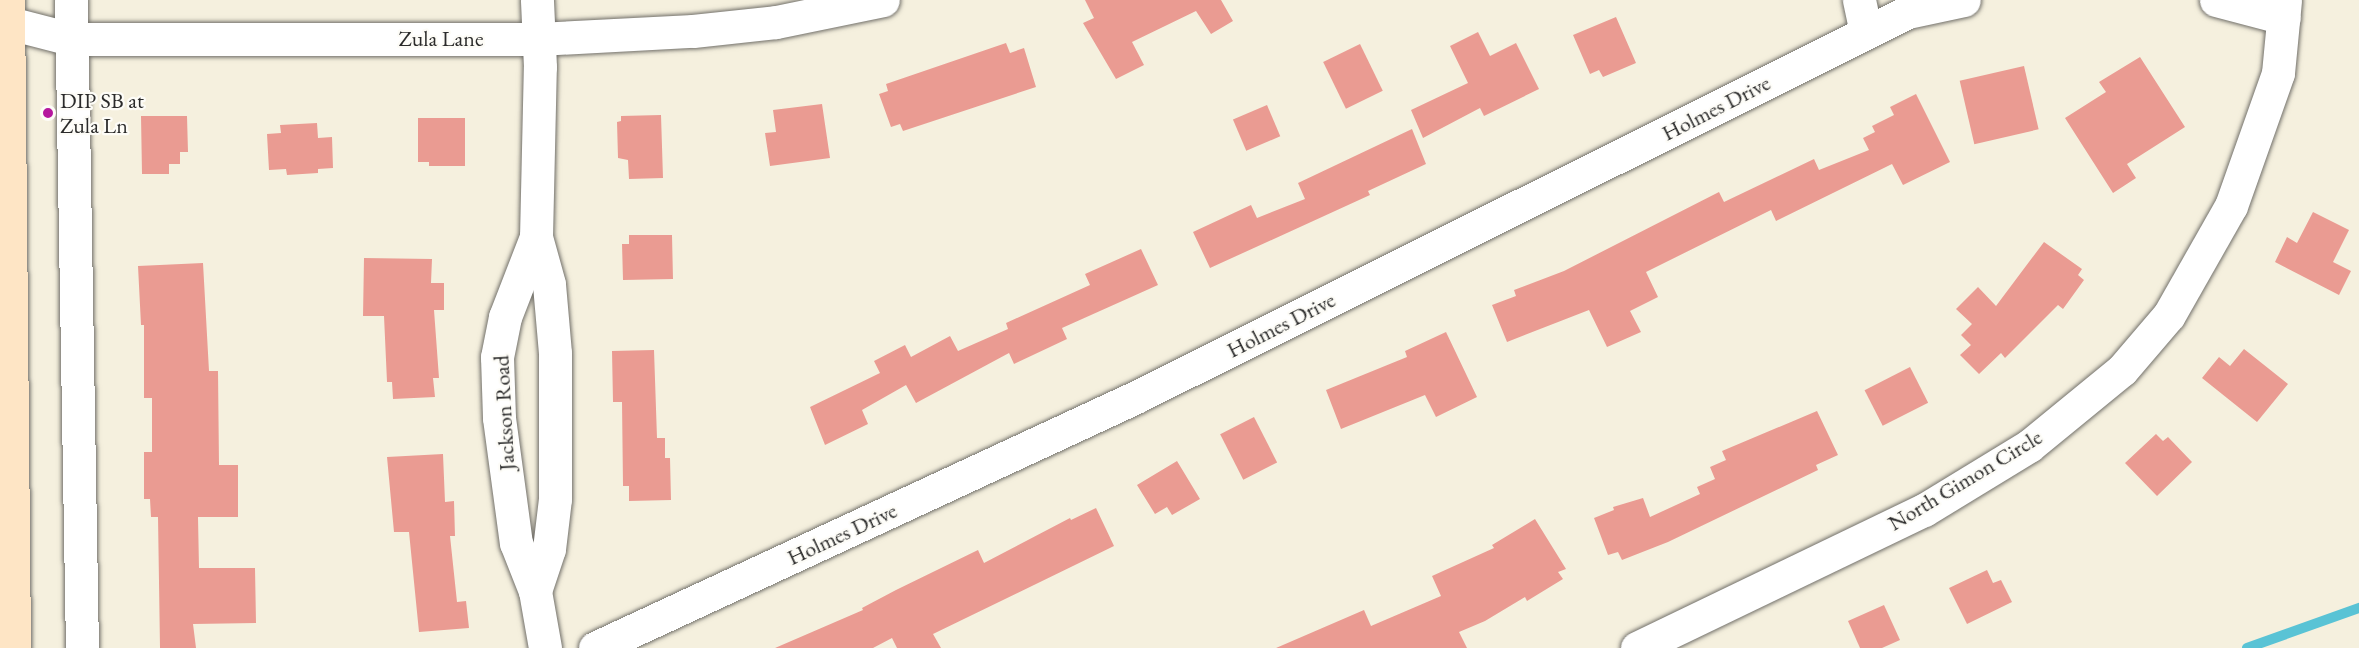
<!DOCTYPE html>
<html>
<head>
<meta charset="utf-8">
<style>
	body { margin:0 }
	#map { position:relative; width:2359px; height:648px; overflow:hidden; background:#f5f0de; font-family:"EB Garamond",serif }
	div>[style] { position:absolute }
	.stream>* { height:10px; margin:-5px; padding:0 5px; transform-origin:5px; border-radius:5px; background:#59c3d5 }
	.building>* { inset:0; background:#ea9b92; transform-origin:0 0 }
	.roads { filter:drop-shadow(0 0 2px #72706a) drop-shadow(0 0 2px #72706a) }
	.street>* { height:33px; margin:-16.5px; padding:0 16.5px; transform-origin:16.5px; border-radius:16.5px; background:#fff }
	.secondary>* { height:33px; margin:-16.5px; padding:0 16.5px; transform-origin:16.5px; border-radius:16.5px; background:#fee5c5 }
	.dots>* { width:16px; height:16px; translate:-50% -50%; box-sizing:border-box; border:3px solid #fdfcf7; border-radius:50% }
	span { translate:-50% -50%; white-space:nowrap; text-align:center; line-height:1.15; -webkit-text-stroke:4.5px #fdfcf7; paint-order:stroke }
	.street-label { font-size:22px; color:#2b2b2b }
	.poi-label { font-size:22px; color:#2b2b2b }
	.left { translate:0 -50%; text-align:left }
</style>
</head>
<body>
<div id="map">
	<div class="stream">
		<i style="left:2247px;top:648px;width:119px;rotate:-19.7deg"></i>
	</div>
	<div class="building">
		<i style="clip-path:polygon(1085px 0,1221px 0,1233px 21px,1211px 34px,1196px 11px,1132px 42px,1144px 65px,1116px 79px,1083px 23px,1094px 18px)"></i>
		<i style="clip-path:polygon(1616px 17px,1636px 63px,1603px 77px,1599px 70px,1590px 74px,1573px 35px)"></i>
		<i style="clip-path:polygon(1478px 32px,1490px 56px,1516px 43px,1539px 89px,1484px 116px,1480px 108px,1423px 138px,1411px 110px,1468px 83px,1450px 46px)"></i>
		<i style="clip-path:polygon(1006px 43px,1010px 53px,1024px 48px,1036px 87px,903px 131px,900px 124px,891px 127px,879px 94px,888px 91px,886px 84px)"></i>
		<i style="left:1360px;top:44px;width:52px;height:41px;rotate:64deg"></i>
		<i style="clip-path:polygon(2140px 57px,2185px 127px,2127px 164px,2136px 178px,2113px 193px,2065px 118px,2106px 92px,2099px 82px)"></i>
		<i style="left:2024px;top:66px;width:65px;height:66px;rotate:77deg"></i>
		<i style="clip-path:polygon(1916px 94px,1950px 162px,1903px 185px,1892px 164px,1776px 221px,1771px 210px,1646px 272px,1658px 297px,1630px 311px,1641px 332px,1607px 347px,1589px 310px,1507px 342px,1492px 305px,1516px 296px,1514px 290px,1564px 271px,1719px 192px,1724px 202px,1814px 159px,1819px 170px,1869px 150px,1863px 138px,1875px 132px,1872px 126px,1894px 115px,1890px 107px)"></i>
		<i style="clip-path:polygon(822px 104px,830px 158px,770px 166px,765px 133px,776px 132px,773px 110px)"></i>
		<i style="left:1267px;top:105px;width:34px;height:37px;rotate:67deg"></i>
		<i style="clip-path:polygon(661px 115px,663px 178px,629px 179px,628px 160px,618px 158px,617px 122px,621px 121px,621px 116px)"></i>
		<i style="clip-path:polygon(141px 116px,187px 116px,188px 152px,180px 152px,180px 164px,169px 164px,169px 174px,142px 174px)"></i>
		<i style="clip-path:polygon(418px 118px,465px 118px,465px 166px,429px 166px,429px 162px,418px 162px)"></i>
		<i style="clip-path:polygon(317px 123px,318px 138px,332px 137px,333px 168px,318px 169px,318px 173px,287px 175px,286px 169px,269px 170px,267px 134px,281px 133px,280px 125px)"></i>
		<i style="clip-path:polygon(1412px 129px,1426px 164px,1368px 191px,1370px 195px,1210px 268px,1193px 232px,1251px 205px,1257px 218px,1305px 199px,1298px 183px)"></i>
		<i style="clip-path:polygon(2313px 212px,2349px 230px,2333px 262px,2351px 271px,2339px 295px,2275px 262px,2287px 237px,2297px 243px)"></i>
		<i style="clip-path:polygon(629px 235px,672px 235px,673px 279px,623px 280px,622px 244px,629px 244px)"></i>
		<i style="clip-path:polygon(2044px 242px,2082px 269px,2078px 275px,2084px 280px,2063px 309px,2058px 305px,2005px 358px,2001px 353px,1979px 374px,1960px 355px,1971px 345px,1961px 335px,1972px 324px,1956px 309px,1978px 287px,1996px 306px)"></i>
		<i style="clip-path:polygon(1141px 249px,1158px 285px,1062px 328px,1067px 339px,1014px 364px,1009px 353px,916px 403px,906px 385px,862px 410px,868px 424px,825px 445px,810px 407px,880px 373px,874px 361px,905px 345px,911px 357px,950px 336px,958px 351px,1008px 329px,1006px 323px,1090px 285px,1085px 274px)"></i>
		<i style="clip-path:polygon(364px 258px,432px 259px,431px 283px,444px 283px,444px 310px,434px 310px,439px 378px,433px 378px,435px 397px,393px 399px,392px 382px,387px 382px,384px 316px,363px 316px)"></i>
		<i style="clip-path:polygon(203px 263px,209px 371px,218px 371px,219px 465px,238px 465px,238px 517px,198px 517px,199px 568px,255px 568px,256px 623px,193px 624px,196px 648px,160px 648px,158px 517px,151px 517px,150px 499px,144px 499px,144px 452px,152px 452px,152px 398px,144px 398px,144px 325px,141px 325px,138px 266px)"></i>
		<i style="clip-path:polygon(1446px 332px,1477px 397px,1436px 417px,1425px 395px,1341px 429px,1326px 390px,1407px 357px,1405px 351px)"></i>
		<i style="clip-path:polygon(2244px 349px,2288px 384px,2257px 422px,2202px 378px,2219px 357px,2230px 366px)"></i>
		<i style="clip-path:polygon(654px 350px,657px 438px,665px 438px,665px 458px,670px 458px,671px 500px,629px 501px,629px 486px,623px 486px,622px 402px,613px 402px,612px 351px)"></i>
		<i style="left:1910px;top:367px;width:40px;height:51px;rotate:63deg"></i>
		<i style="clip-path:polygon(1817px 411px,1838px 455px,1816px 465px,1818px 470px,1668px 542px,1622px 560px,1618px 552px,1608px 555px,1594px 518px,1614px 510px,1613px 507px,1643px 498px,1650px 517px,1700px 494px,1697px 487px,1715px 479px,1710px 467px,1726px 460px,1722px 451px)"></i>
		<i style="left:1254px;top:417px;width:51px;height:38px;rotate:63deg"></i>
		<i style="clip-path:polygon(2156px 434px,2163px 441px,2168px 437px,2192px 462px,2157px 496px,2125px 463px)"></i>
		<i style="clip-path:polygon(443px 454px,445px 502px,454px 501px,455px 536px,450px 536px,457px 602px,466px 601px,469px 628px,419px 632px,409px 532px,394px 532px,387px 457px)"></i>
		<i style="clip-path:polygon(1177px 461px,1200px 499px,1172px 515px,1167px 507px,1155px 514px,1137px 485px)"></i>
		<i style="clip-path:polygon(1096px 508px,1114px 546px,933px 634px,941px 648px,897px 648px,892px 638px,873px 648px,775px 648px,863px 610px,862px 608px,896px 590px,978px 550px,984px 563px,1070px 518px,1071px 520px)"></i>
		<i style="clip-path:polygon(1535px 519px,1566px 569px,1558px 572px,1563px 579px,1527px 601px,1525px 597px,1485px 621px,1459px 632px,1467px 648px,1276px 648px,1364px 610px,1371px 626px,1441px 596px,1432px 576px,1494px 548px,1492px 545px)"></i>
		<i style="clip-path:polygon(1987px 570px,1993px 583px,2001px 580px,2012px 602px,1967px 624px,1949px 588px)"></i>
		<i style="clip-path:polygon(1884px 605px,1900px 640px,1882px 648px,1860px 648px,1848px 621px)"></i>
	</div>
	<div class="roads">
		<div class="street">
			<i style="left:71px;top:0;width:648px;rotate:89.03deg"></i>
			<i style="left:1859px;top:0;width:33px;rotate:78deg"></i>
			<i style="left:2216px;top:0;width:70px;rotate:14.8deg"></i>
			<i style="left:0;top:16px;width:11px;rotate:38deg"></i>
			<i style="left:9px;top:23px;width:64px;rotate:14.5deg"></i>
			<i style="left:71px;top:39px;width:467px"></i>
			<i style="left:538px;top:39px;width:155px;rotate:-3deg"></i>
			<i style="left:693px;top:31px;width:83px;rotate:-6.2deg"></i>
			<i style="left:776px;top:22px;width:109px;rotate:-11.6deg"></i>
			<i style="left:536px;top:237px;width:86px;rotate:111.2deg"></i>
			<i style="left:505px;top:317px;width:41px;rotate:101.3deg"></i>
			<i style="left:497px;top:357px;width:61px;rotate:88.1deg"></i>
			<i style="left:499px;top:418px;width:126px;rotate:82.3deg"></i>
			<i style="left:516px;top:543px;width:52px;rotate:68.4deg"></i>
			<i style="left:535px;top:591px;width:58px;rotate:80deg"></i>
			<i style="left:535px;top:591px;width:44px;rotate:-71.6deg"></i>
			<i style="left:549px;top:549px;width:50px;rotate:-83.2deg"></i>
			<i style="left:555px;top:499px;width:146px;rotate:-90deg"></i>
			<i style="left:555px;top:353px;width:69px;rotate:-95deg"></i>
			<i style="left:549px;top:284px;width:49px;rotate:-105.5deg"></i>
			<i style="left:536px;top:237px;width:170px;rotate:-88.7deg"></i>
			<i style="left:540px;top:67px;width:67px;rotate:-92.6deg"></i>
			<i style="left:595px;top:648px;width:594px;rotate:-24.88deg"></i>
			<i style="left:1134px;top:398px;width:865px;rotate:-26.51deg"></i>
			<i style="left:1908px;top:12px;width:57px;rotate:-12.1deg"></i>
			<i style="left:1637px;top:648px;width:318px;rotate:-25.7deg"></i>
			<i style="left:1924px;top:510px;width:123px;rotate:-31.4deg"></i>
			<i style="left:2029px;top:446px;width:120px;rotate:-39.3deg"></i>
			<i style="left:2122px;top:370px;width:72px;rotate:-49.5deg"></i>
			<i style="left:2169px;top:315px;width:125px;rotate:-60.4deg"></i>
			<i style="left:2231px;top:206px;width:141px;rotate:-70.5deg"></i>
			<i style="left:2278px;top:73px;width:73px;rotate:-84.5deg"></i>
		</div>
		<div class="secondary">
			<i style="left:8px;top:0;width:648px;rotate:89.47deg"></i>
		</div>
	</div>
	<div class="dots">
		<i style="left:48px;top:113px;background:#b5179e"></i>
	</div>
	<div class="street-label">
		<span style="left:441px;top:39px">Zula Lane</span>
		<span style="left:1716px;top:108px;rotate:-27deg">Holmes Drive</span>
		<span style="left:1281px;top:325px;rotate:-27deg">Holmes Drive</span>
		<span style="left:504px;top:413px;rotate:-93deg">Jackson Road</span>
		<span style="left:1965px;top:480px;rotate:-31deg">North Gimon Circle</span>
		<span style="left:842px;top:534px;rotate:-25deg">Holmes Drive</span>
	</div>
	<div class="poi-label">
		<span class="left" style="left:60px;top:113px">DIP SB at<br>Zula Ln</span>
	</div>
</div>
</body>
</html>
